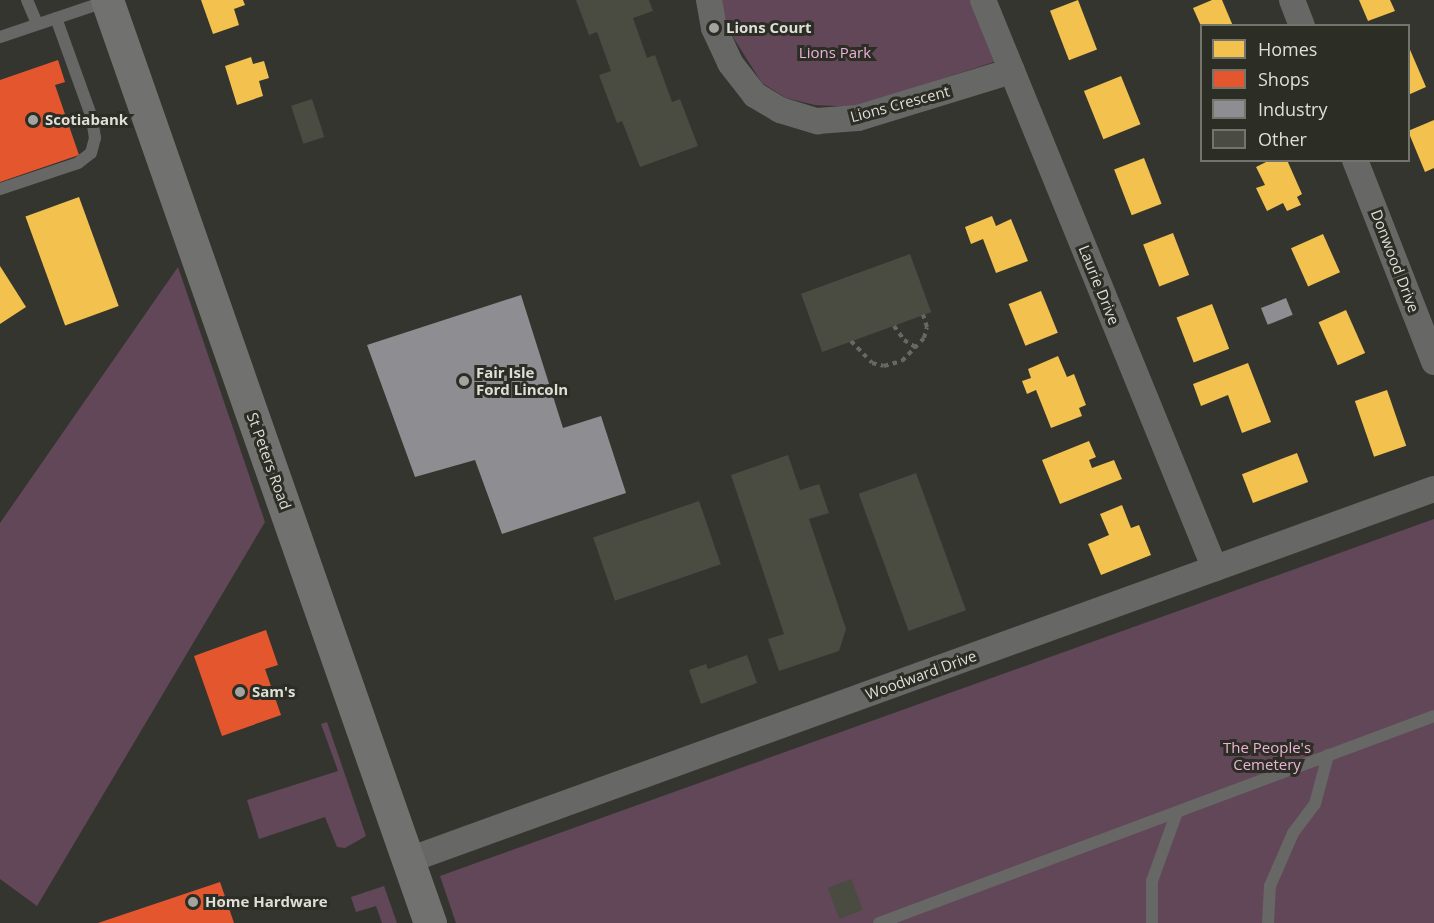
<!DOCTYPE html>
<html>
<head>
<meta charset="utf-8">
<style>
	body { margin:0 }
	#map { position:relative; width:1434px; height:923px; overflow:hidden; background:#353530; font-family:"Open Sans",sans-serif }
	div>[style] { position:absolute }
	.green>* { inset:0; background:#614757 }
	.homes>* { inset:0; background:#f2c14e; transform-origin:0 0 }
	.shops>* { inset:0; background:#e4572e }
	.industry>* { inset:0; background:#8d8d92; transform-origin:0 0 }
	.building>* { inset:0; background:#4a4b41; transform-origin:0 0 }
	.path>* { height:4px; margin-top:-2px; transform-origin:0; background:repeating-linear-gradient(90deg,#676765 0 4.5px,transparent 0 9px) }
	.service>* { height:12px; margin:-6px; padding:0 6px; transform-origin:6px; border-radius:6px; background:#676765 }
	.minor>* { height:26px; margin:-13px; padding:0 13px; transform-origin:13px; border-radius:13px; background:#676765 }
	.primary>* { height:33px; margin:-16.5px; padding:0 16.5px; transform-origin:16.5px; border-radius:16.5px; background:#71716f }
	.dots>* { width:16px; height:16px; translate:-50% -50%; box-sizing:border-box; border:3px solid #2c2d24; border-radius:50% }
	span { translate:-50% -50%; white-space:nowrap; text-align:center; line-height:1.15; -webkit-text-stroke:6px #2c2d24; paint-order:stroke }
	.poi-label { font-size:15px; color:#dedfd9; font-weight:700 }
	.left { translate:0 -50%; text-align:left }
	.park-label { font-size:15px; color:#ecb2d7 }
	.street-label { font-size:15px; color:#dedfd9 }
	.legend { position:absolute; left:1200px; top:24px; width:210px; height:138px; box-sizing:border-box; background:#2c2d24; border:2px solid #73746c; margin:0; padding:8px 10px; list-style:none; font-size:18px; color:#dedfd9 }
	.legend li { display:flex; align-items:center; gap:12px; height:30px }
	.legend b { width:30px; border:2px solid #73746c }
</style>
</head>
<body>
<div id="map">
	<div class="green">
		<i style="clip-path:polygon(722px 0,972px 0,997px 61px,855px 107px,815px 105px,786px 98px,762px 83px,724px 23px)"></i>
		<i style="clip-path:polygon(178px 267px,265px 522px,37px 906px,0 879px,0 523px)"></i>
		<i style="clip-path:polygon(1434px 519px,1434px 923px,456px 923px,440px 876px)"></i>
		<i style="clip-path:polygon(327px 722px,366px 836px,345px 848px,337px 847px,325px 817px,259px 839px,247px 800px,338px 771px,321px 724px)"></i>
		<i style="clip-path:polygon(384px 886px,397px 923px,382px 923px,376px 906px,356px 912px,351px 897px)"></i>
	</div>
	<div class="homes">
		<i style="clip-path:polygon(201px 0,243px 0,245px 5px,234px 9px,239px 25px,213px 34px)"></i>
		<i style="left:1078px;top:0;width:53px;height:30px;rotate:69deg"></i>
		<i style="clip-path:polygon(1212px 0,1222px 0,1233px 26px,1201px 26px,1193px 8px)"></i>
		<i style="clip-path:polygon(1359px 0,1390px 0,1395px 11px,1368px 21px)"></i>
		<i style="clip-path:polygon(1408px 45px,1426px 87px,1408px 95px)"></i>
		<i style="clip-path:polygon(251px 57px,253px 64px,264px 61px,269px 78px,259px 81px,263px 96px,237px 105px,225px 66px)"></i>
		<i style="left:1121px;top:76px;width:52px;height:40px;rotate:68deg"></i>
		<i style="clip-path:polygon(1434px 120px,1434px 168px,1425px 172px,1408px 131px)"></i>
		<i style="left:1144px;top:158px;width:49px;height:32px;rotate:69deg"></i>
		<i style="clip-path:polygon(1270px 160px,1287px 160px,1302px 194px,1297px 197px,1301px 205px,1287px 211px,1283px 203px,1267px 211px,1256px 188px,1265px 185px,1256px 167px)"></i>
		<i style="left:79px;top:197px;width:116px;height:57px;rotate:70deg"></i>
		<i style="clip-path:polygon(992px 216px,996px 226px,1011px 219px,1028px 261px,996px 273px,983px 239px,971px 244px,965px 227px)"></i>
		<i style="left:1173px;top:233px;width:45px;height:32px;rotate:69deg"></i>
		<i style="left:1323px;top:234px;width:42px;height:35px;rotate:66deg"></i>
		<i style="clip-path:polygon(0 266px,26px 307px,0 324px)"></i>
		<i style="left:1041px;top:291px;width:45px;height:35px;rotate:68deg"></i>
		<i style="left:1212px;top:304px;width:48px;height:38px;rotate:69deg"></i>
		<i style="left:1346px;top:310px;width:47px;height:30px;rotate:66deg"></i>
		<i style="clip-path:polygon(1058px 356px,1067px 377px,1074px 374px,1086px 405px,1079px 408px,1082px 416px,1051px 428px,1036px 390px,1027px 394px,1022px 381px,1031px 378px,1028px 369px)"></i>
		<i style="clip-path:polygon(1248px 363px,1271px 422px,1242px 433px,1228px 395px,1201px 406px,1193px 384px)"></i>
		<i style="left:1387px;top:390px;width:59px;height:34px;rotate:71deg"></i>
		<i style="clip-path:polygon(1089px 441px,1096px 457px,1089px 460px,1092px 468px,1114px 460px,1122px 479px,1060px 504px,1042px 460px)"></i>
		<i style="left:1297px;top:453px;width:31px;height:59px;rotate:69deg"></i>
		<i style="clip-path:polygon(1122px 505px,1131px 528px,1139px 525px,1151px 555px,1101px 575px,1088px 544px,1109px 535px,1100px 514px)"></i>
	</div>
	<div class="shops">
		<i style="clip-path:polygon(58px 60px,65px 82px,55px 85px,79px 155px,0 182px,0 80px)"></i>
		<i style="clip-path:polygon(266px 630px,278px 665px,265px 669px,281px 715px,222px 736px,194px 656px)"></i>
		<i style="clip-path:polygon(220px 882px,234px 923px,98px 923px)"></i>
	</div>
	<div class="industry">
		<i style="clip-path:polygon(521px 295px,563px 428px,601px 416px,626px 493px,502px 534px,475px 460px,415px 477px,367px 345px)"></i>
		<i style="left:1286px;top:298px;width:18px;height:27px;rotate:68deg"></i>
	</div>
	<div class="building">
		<i style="clip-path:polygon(576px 0,649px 0,653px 11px,633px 18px,647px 58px,655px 55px,672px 102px,680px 99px,698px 146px,640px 167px,622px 121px,617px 123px,599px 75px,611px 71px,597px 32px,589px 35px)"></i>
		<i style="left:312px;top:99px;width:40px;height:22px;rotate:72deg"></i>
		<i style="left:910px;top:254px;width:62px;height:116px;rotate:70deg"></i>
		<i style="clip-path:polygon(788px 455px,800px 490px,819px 484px,829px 513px,809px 519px,846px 629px,839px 651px,779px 671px,768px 639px,784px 634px,731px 475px)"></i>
		<i style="left:916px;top:473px;width:146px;height:61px;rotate:70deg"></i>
		<i style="left:699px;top:501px;width:67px;height:112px;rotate:71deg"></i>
		<i style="clip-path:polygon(747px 655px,757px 683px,701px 704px,689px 670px,706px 664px,708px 669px)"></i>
		<i style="left:851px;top:879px;width:33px;height:25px;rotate:69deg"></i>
	</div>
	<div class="path">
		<i style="left:894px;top:326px;width:17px;rotate:54deg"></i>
		<i style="left:904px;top:340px;width:15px;rotate:32deg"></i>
		<i style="left:851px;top:341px;width:30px;rotate:46deg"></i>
		<i style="left:872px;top:363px;width:12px;rotate:14deg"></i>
		<i style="left:884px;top:366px;width:19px;rotate:-16deg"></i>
		<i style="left:902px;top:361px;width:32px;rotate:-46deg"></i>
		<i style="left:924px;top:338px;width:11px;rotate:-75deg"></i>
		<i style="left:927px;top:327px;width:13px;rotate:-108deg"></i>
	</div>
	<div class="service">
		<i style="left:27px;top:0;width:26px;rotate:67deg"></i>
		<i style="left:0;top:37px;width:113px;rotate:-18.6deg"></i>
		<i style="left:0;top:189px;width:82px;rotate:-18.4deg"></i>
		<i style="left:78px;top:163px;width:16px;rotate:-38deg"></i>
		<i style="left:91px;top:153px;width:16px;rotate:-75deg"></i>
		<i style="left:95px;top:138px;width:20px;rotate:-99deg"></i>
		<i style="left:92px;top:118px;width:106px;rotate:-109.8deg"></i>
		<i style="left:879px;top:923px;width:592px;rotate:-20.45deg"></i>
		<i style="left:1152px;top:923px;width:42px;rotate:-90deg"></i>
		<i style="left:1152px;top:881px;width:73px;rotate:-70.1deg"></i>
		<i style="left:1268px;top:923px;width:37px;rotate:-87deg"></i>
		<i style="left:1270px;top:886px;width:58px;rotate:-66.5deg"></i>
		<i style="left:1293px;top:833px;width:36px;rotate:-53deg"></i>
		<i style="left:1315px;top:804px;width:51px;rotate:-75.1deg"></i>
	</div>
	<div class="minor">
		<i style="left:709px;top:0;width:28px;rotate:80deg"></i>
		<i style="left:714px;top:28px;width:38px;rotate:65deg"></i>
		<i style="left:730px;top:63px;width:41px;rotate:52deg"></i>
		<i style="left:755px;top:95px;width:29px;rotate:31deg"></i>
		<i style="left:780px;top:110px;width:39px;rotate:17deg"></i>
		<i style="left:817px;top:121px;width:41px;rotate:-4.2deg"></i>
		<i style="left:858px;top:118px;width:161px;rotate:-17deg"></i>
		<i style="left:983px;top:0;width:614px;rotate:67.82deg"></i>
		<i style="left:1292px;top:0;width:28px;rotate:69deg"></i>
		<i style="left:1355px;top:160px;width:217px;rotate:68.6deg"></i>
		<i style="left:409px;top:860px;width:1090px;rotate:-19.9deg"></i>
	</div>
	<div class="primary">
		<i style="left:107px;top:0;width:978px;rotate:70.71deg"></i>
	</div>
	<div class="dots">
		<i style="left:714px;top:28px;background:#a3a49e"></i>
		<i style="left:33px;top:120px;background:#a3a49e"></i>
		<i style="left:464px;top:381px;background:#a3a49e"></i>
		<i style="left:240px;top:692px;background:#a3a49e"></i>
		<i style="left:193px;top:902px;background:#a3a49e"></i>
	</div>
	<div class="poi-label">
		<span class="left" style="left:726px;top:28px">Lions Court</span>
		<span class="left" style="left:45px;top:120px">Scotiabank</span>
		<span class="left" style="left:476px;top:381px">Fair Isle<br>Ford Lincoln</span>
		<span class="left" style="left:252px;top:692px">Sam's</span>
		<span class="left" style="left:205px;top:902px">Home Hardware</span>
	</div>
	<div class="park-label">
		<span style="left:835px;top:53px">Lions Park</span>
		<span style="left:1267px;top:756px">The People's<br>Cemetery</span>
	</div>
	<div class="street-label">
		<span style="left:900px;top:104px;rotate:-15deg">Lions Crescent</span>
		<span style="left:1395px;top:261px;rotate:69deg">Donwood Drive</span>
		<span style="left:1099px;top:285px;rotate:68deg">Laurie Drive</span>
		<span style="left:269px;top:461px;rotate:70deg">St Peters Road</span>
		<span style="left:921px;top:675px;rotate:-20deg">Woodward Drive</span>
	</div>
	<ul class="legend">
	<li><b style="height:16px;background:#f2c14e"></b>Homes</li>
	<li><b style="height:16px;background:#e4572e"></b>Shops</li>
	<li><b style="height:16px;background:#8d8d92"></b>Industry</li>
	<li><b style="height:16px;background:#4a4b41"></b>Other</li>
	</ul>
</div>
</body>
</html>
